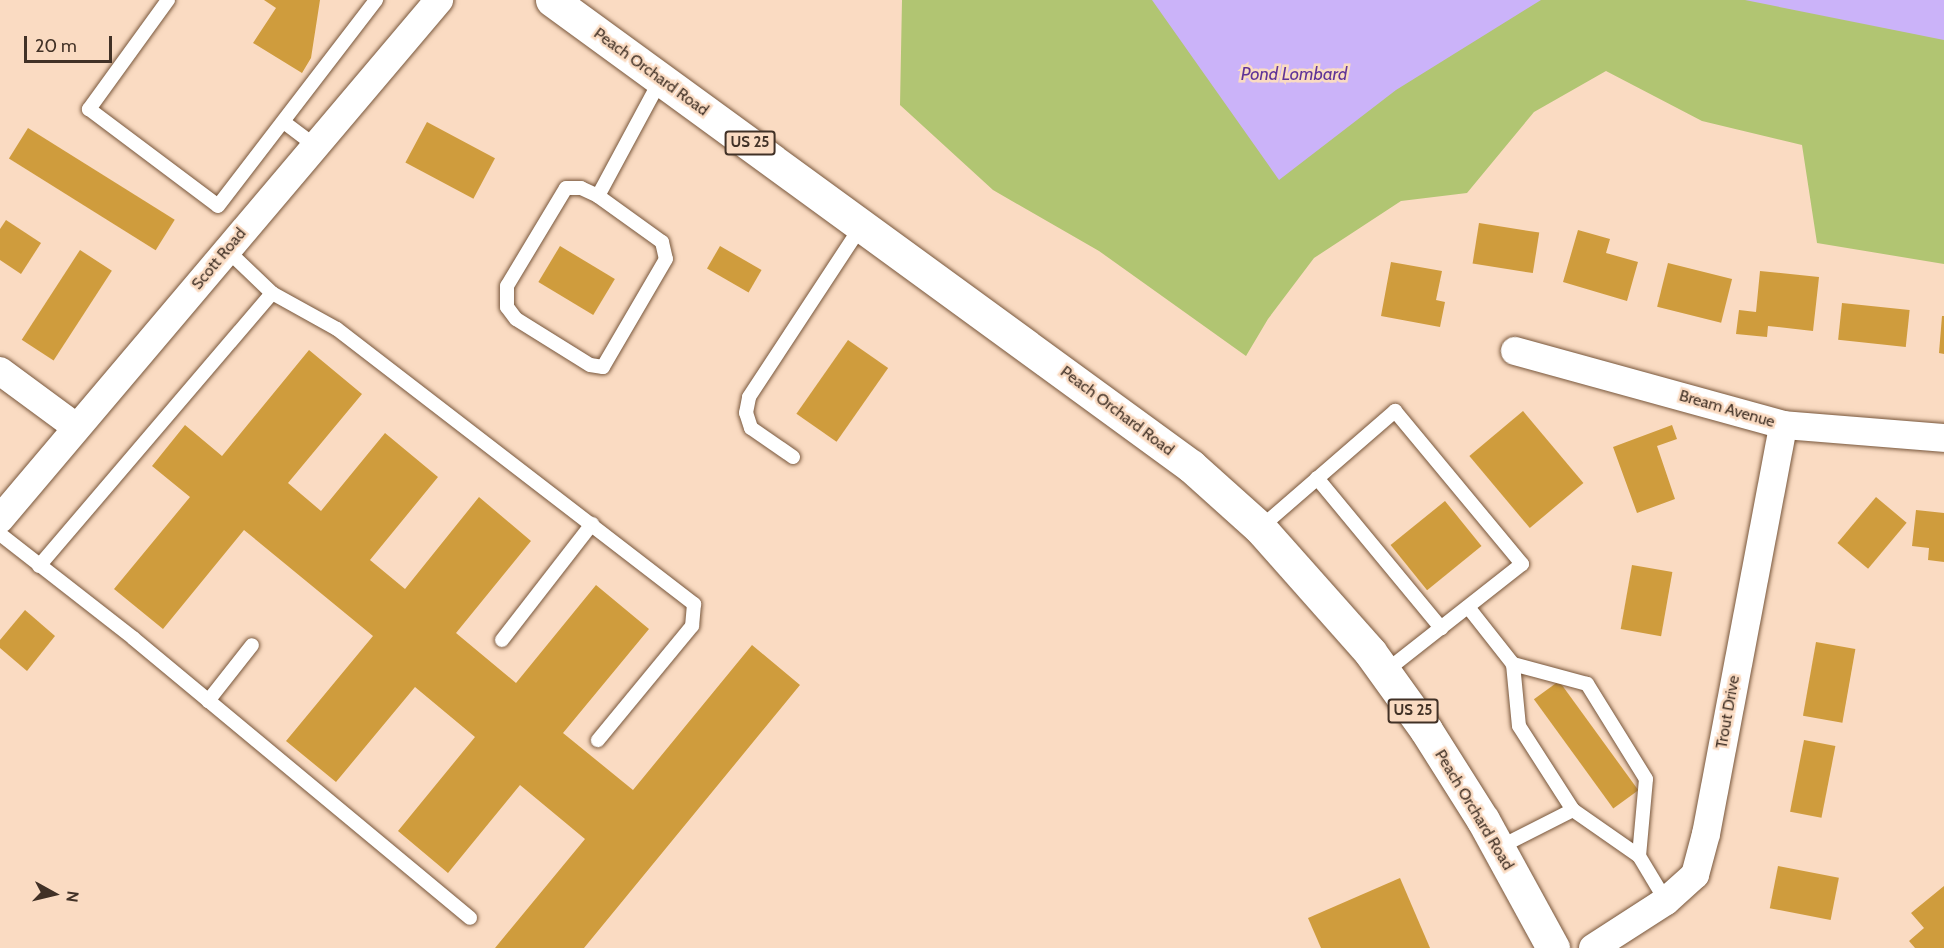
<!DOCTYPE html>
<html>
<head>
<meta charset="utf-8">
<style>
	body { margin:0 }
	#map { position:relative; width:1944px; height:948px; overflow:hidden; background:#fadbc2; font-family:Cabin,sans-serif }
	div>[style] { position:absolute }
	.green>* { inset:0; background:#b1c572 }
	.water>* { inset:0; background:#cbb3f9 }
	.building>* { inset:0; background:#cf9c3d; transform-origin:0 0 }
	.roads { filter:drop-shadow(0 0 2px #78573c) drop-shadow(0 0 2px #78573c) }
	.lane>* { height:14px; margin:-7px; padding:0 7px; transform-origin:7px; border-radius:7px; background:#fff }
	.street>* { height:28px; margin:-14px; padding:0 14px; transform-origin:14px; border-radius:14px; background:#fff }
	.primary>* { height:33px; margin:-16.5px; padding:0 16.5px; transform-origin:16.5px; border-radius:16.5px; background:#fff }
	span { translate:-50% -50%; white-space:nowrap; text-align:center; line-height:1.15; -webkit-text-stroke:5px #fadbc2; paint-order:stroke }
	.shield-label span { padding:2px 4px; background:#fadbc2; border:2px solid; border-radius:4px; -webkit-text-stroke-width:0 }
	.shield-label { font-size:15px; color:#413126; font-weight:700 }
	.street-label { font-size:16px; color:#413126 }
	.water-label { font-size:18px; color:#5f3397; font-style:italic }
	.north { position:absolute; left:24px; top:864px; width:60px; height:60px; -webkit-text-stroke:4px #fadbc2; paint-order:stroke; rotate:98deg; font-size:16px; font-weight:700; line-height:24px; text-align:center; color:#413126 }
	.north::after { content:''; display:block; margin:auto; width:21px; height:27px; background:#413126; clip-path:polygon(50% 0,100% 100%,50% 72%,0 100%) }
	.scale { position:absolute; left:24px; top:36px; width:88px; height:27px; box-sizing:border-box; border:3px solid #413126; border-top:0; padding-left:8px; font-size:18px; line-height:21px; white-space:nowrap; color:#413126; -webkit-text-stroke:4px #fadbc2; paint-order:stroke }
</style>
</head>
<body>
<div id="map">
	<div class="green">
		<i style="clip-path:polygon(902px 0,1944px 0,1944px 264px,1817px 243px,1802px 145px,1702px 121px,1606px 71px,1534px 112px,1467px 193px,1401px 201px,1314px 258px,1268px 319px,1246px 356px,1099px 251px,993px 190px,900px 105px)"></i>
	</div>
	<div class="water">
		<i style="clip-path:polygon(1152px 0,1541px 0,1396px 90px,1279px 180px)"></i>
		<i style="clip-path:polygon(1745px 0,1944px 0,1944px 40px)"></i>
	</div>
	<div class="building">
		<i style="clip-path:polygon(264px 0,320px 0,311px 58px,302px 73px,253px 43px,276px 8px)"></i>
		<i style="left:427px;top:122px;width:77px;height:46px;rotate:28deg"></i>
		<i style="left:28px;top:128px;width:173px;height:36px;rotate:32deg"></i>
		<i style="clip-path:polygon(6px 220px,41px 243px,21px 274px,0 260px,0 229px)"></i>
		<i style="left:1479px;top:223px;width:61px;height:41px;rotate:9deg"></i>
		<i style="clip-path:polygon(1578px 230px,1610px 239px,1606px 253px,1638px 262px,1627px 301px,1563px 282px)"></i>
		<i style="left:560px;top:246px;width:64px;height:42px;rotate:31deg"></i>
		<i style="left:720px;top:246px;width:48px;height:26px;rotate:30deg"></i>
		<i style="left:80px;top:250px;width:38px;height:107px;rotate:33deg"></i>
		<i style="clip-path:polygon(1391px 262px,1442px 271px,1436px 300px,1445px 302px,1440px 327px,1381px 316px)"></i>
		<i style="left:1668px;top:263px;width:66px;height:45px;rotate:14deg"></i>
		<i style="clip-path:polygon(1760px 271px,1819px 277px,1813px 331px,1768px 326px,1767px 337px,1736px 334px,1739px 310px,1756px 312px)"></i>
		<i style="left:1842px;top:303px;width:68px;height:37px;rotate:6deg"></i>
		<i style="clip-path:polygon(1942px 316px,1944px 316px,1944px 354px,1939px 353px)"></i>
		<i style="left:848px;top:340px;width:49px;height:90px;rotate:35deg"></i>
		<i style="clip-path:polygon(309px 350px,362px 394px,288px 483px,321px 511px,385px 433px,438px 477px,370px 560px,405px 589px,479px 497px,531px 541px,456px 633px,516px 683px,596px 585px,649px 629px,563px 733px,633px 790px,752px 645px,800px 685px,584px 948px,495px 948px,585px 839px,520px 785px,448px 873px,398px 831px,475px 737px,415px 687px,336px 782px,286px 741px,373px 636px,244px 530px,163px 629px,114px 589px,190px 497px,152px 466px,185px 425px,222px 456px)"></i>
		<i style="left:1523px;top:411px;width:94px;height:70px;rotate:50deg"></i>
		<i style="clip-path:polygon(1672px 425px,1677px 439px,1657px 446px,1675px 499px,1637px 513px,1613px 447px)"></i>
		<i style="left:1876px;top:497px;width:40px;height:60px;rotate:40deg"></i>
		<i style="left:1445px;top:501px;width:58px;height:70px;rotate:51deg"></i>
		<i style="clip-path:polygon(1916px 510px,1944px 513px,1944px 562px,1928px 560px,1929px 548px,1912px 546px)"></i>
		<i style="left:1632px;top:565px;width:41px;height:65px;rotate:10deg"></i>
		<i style="clip-path:polygon(25px 610px,55px 636px,27px 671px,0 648px,0 640px)"></i>
		<i style="left:1816px;top:642px;width:40px;height:75px;rotate:10deg"></i>
		<i style="left:1559px;top:681px;width:135px;height:31px;rotate:54deg"></i>
		<i style="left:1804px;top:740px;width:32px;height:73px;rotate:11deg"></i>
		<i style="left:1778px;top:866px;width:62px;height:43px;rotate:11deg"></i>
		<i style="clip-path:polygon(1400px 878px,1430px 948px,1321px 948px,1308px 918px)"></i>
		<i style="clip-path:polygon(1944px 886px,1944px 948px,1915px 948px,1909px 941px,1924px 928px,1911px 913px)"></i>
	</div>
	<div class="roads">
		<div class="lane">
			<i style="left:168px;top:0;width:135px;rotate:125.9deg"></i>
			<i style="left:89px;top:109px;width:161px;rotate:36.9deg"></i>
			<i style="left:218px;top:206px;width:260px;rotate:-52.5deg"></i>
			<i style="left:285px;top:123px;width:38px;rotate:37deg"></i>
			<i style="left:598px;top:196px;width:79px;rotate:35.7deg"></i>
			<i style="left:662px;top:242px;width:17px;rotate:77deg"></i>
			<i style="left:666px;top:259px;width:125px;rotate:120.3deg"></i>
			<i style="left:603px;top:367px;width:13px;rotate:-171deg"></i>
			<i style="left:590px;top:365px;width:87px;rotate:-148.1deg"></i>
			<i style="left:516px;top:319px;width:15px;rotate:-127deg"></i>
			<i style="left:507px;top:307px;width:21px;rotate:-90deg"></i>
			<i style="left:507px;top:286px;width:114px;rotate:-59deg"></i>
			<i style="left:566px;top:188px;width:15px"></i>
			<i style="left:581px;top:188px;width:19px;rotate:25deg"></i>
			<i style="left:598px;top:196px;width:133px;rotate:-61.7deg"></i>
			<i style="left:227px;top:250px;width:62px;rotate:43.7deg"></i>
			<i style="left:272px;top:293px;width:74px;rotate:29deg"></i>
			<i style="left:337px;top:329px;width:451px;rotate:37.6deg"></i>
			<i style="left:694px;top:604px;width:22px;rotate:95deg"></i>
			<i style="left:692px;top:626px;width:148px;rotate:129.5deg"></i>
			<i style="left:793px;top:457px;width:51px;rotate:-145.4deg"></i>
			<i style="left:751px;top:428px;width:16px;rotate:-108deg"></i>
			<i style="left:746px;top:413px;width:16px;rotate:-79deg"></i>
			<i style="left:749px;top:397px;width:206px;rotate:-56.7deg"></i>
			<i style="left:1317px;top:478px;width:195px;rotate:50.4deg"></i>
			<i style="left:1260px;top:528px;width:179px;rotate:-40.9deg"></i>
			<i style="left:1395px;top:411px;width:199px;rotate:50.3deg"></i>
			<i style="left:1522px;top:564px;width:174px;rotate:141.8deg"></i>
			<i style="left:0;top:534px;width:169px;rotate:38deg"></i>
			<i style="left:133px;top:638px;width:438px;rotate:39.7deg"></i>
			<i style="left:39px;top:566px;width:359px;rotate:-49.5deg"></i>
			<i style="left:1468px;top:607px;width:73px;rotate:51.7deg"></i>
			<i style="left:1513px;top:664px;width:62px;rotate:84.5deg"></i>
			<i style="left:1519px;top:726px;width:100px;rotate:57.3deg"></i>
			<i style="left:1573px;top:810px;width:80px;rotate:34.9deg"></i>
			<i style="left:1639px;top:856px;width:77px;rotate:-84.8deg"></i>
			<i style="left:1646px;top:779px;width:112px;rotate:-121.8deg"></i>
			<i style="left:1587px;top:684px;width:77px;rotate:-164.9deg"></i>
			<i style="left:502px;top:640px;width:147px;rotate:-52.2deg"></i>
			<i style="left:208px;top:701px;width:71px;rotate:-51.8deg"></i>
			<i style="left:1498px;top:848px;width:84px;rotate:-26.9deg"></i>
			<i style="left:1639px;top:856px;width:52px;rotate:59deg"></i>
		</div>
		<div class="street">
			<i style="left:1515px;top:351px;width:278px;rotate:15.4deg"></i>
			<i style="left:1783px;top:425px;width:162px;rotate:4.6deg"></i>
			<i style="left:0;top:371px;width:94px;rotate:36.4deg"></i>
			<i style="left:0;top:519px;width:680px;rotate:-49.77deg"></i>
			<i style="left:1593px;top:948px;width:87px;rotate:-32.8deg"></i>
			<i style="left:1666px;top:901px;width:39px;rotate:-42deg"></i>
			<i style="left:1695px;top:875px;width:42px;rotate:-75deg"></i>
			<i style="left:1706px;top:834px;width:416px;rotate:-79.3deg"></i>
		</div>
		<div class="primary">
			<i style="left:552px;top:0;width:791px;rotate:36.1deg"></i>
			<i style="left:1191px;top:466px;width:93px;rotate:41.9deg"></i>
			<i style="left:1260px;top:528px;width:166px;rotate:48.4deg"></i>
			<i style="left:1370px;top:652px;width:96px;rotate:54.3deg"></i>
			<i style="left:1426px;top:730px;width:107px;rotate:57.7deg"></i>
			<i style="left:1483px;top:820px;width:146px;rotate:61.3deg"></i>
		</div>
	</div>
	<div class="shield-label">
		<span style="left:750px;top:143px">US 25</span>
		<span style="left:1413px;top:711px">US 25</span>
	</div>
	<div class="street-label">
		<span style="left:651px;top:72px;rotate:36deg">Peach Orchard Road</span>
		<span style="left:219px;top:259px;rotate:-50deg">Scott Road</span>
		<span style="left:1727px;top:409px;rotate:16deg">Bream Avenue</span>
		<span style="left:1117px;top:411px;rotate:37deg">Peach Orchard Road</span>
		<span style="left:1728px;top:712px;rotate:-80deg">Trout Drive</span>
		<span style="left:1474px;top:810px;rotate:59deg">Peach Orchard Road</span>
	</div>
	<div class="water-label">
		<span style="left:1294px;top:74px">Pond Lombard</span>
	</div>
	<div class="north">N</div>
	<div class="scale">20 m</div>
</div>
</body>
</html>
